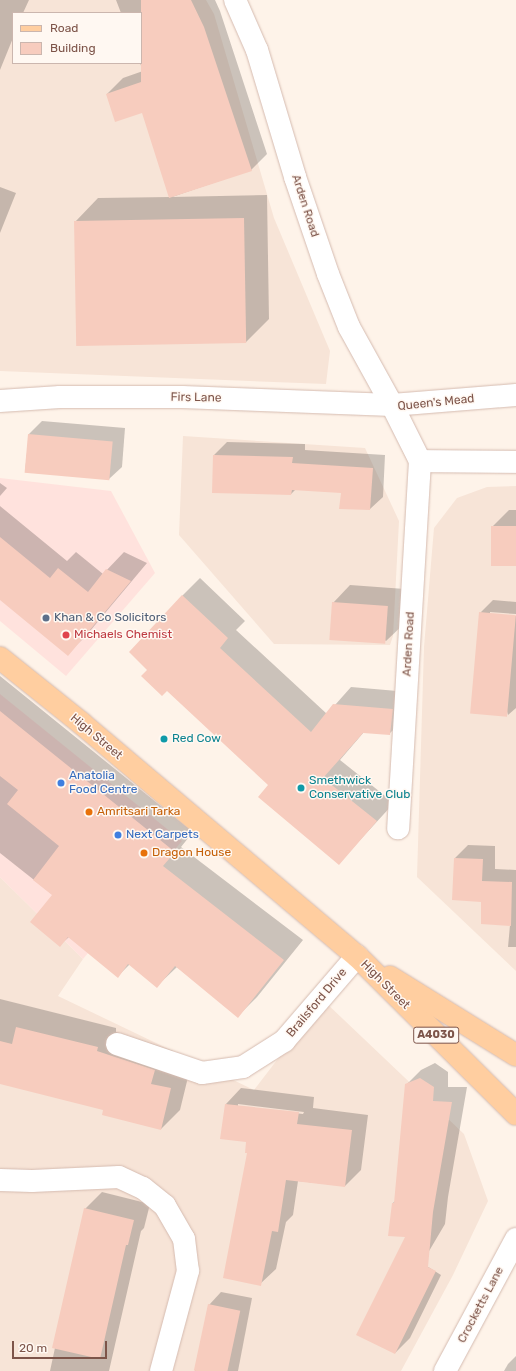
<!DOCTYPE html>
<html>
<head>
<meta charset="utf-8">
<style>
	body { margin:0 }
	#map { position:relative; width:516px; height:1371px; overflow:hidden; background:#fef3e9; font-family:Rubik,sans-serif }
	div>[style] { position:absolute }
	.residential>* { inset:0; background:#f7e4d7 }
	.commercial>* { inset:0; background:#ffe2dd }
	.shadow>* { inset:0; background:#0003 }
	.building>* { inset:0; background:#f7ccbe; transform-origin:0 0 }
	.roads { filter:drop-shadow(0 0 1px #d5bbb0) drop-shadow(0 0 1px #d5bbb0) }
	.minor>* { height:22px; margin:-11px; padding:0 11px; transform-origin:11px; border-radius:11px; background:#fff }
	.tertiary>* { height:22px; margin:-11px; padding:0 11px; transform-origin:11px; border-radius:11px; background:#fff }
	.primary>* { height:22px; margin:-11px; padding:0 11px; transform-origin:11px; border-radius:11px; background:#ffcea0 }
	.dots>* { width:11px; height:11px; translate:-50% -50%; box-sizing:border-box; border:2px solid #fff8f2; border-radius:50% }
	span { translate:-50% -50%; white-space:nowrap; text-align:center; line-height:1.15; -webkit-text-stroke:3px #fff8f2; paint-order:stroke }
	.shield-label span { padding:1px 3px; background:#fff8f2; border:1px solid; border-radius:3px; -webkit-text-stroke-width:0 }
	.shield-label { font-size:11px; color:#7d5449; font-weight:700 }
	.street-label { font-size:12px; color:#7d5449 }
	.service-label { font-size:12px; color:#4e5e75 }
	.left { translate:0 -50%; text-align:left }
	.health-label { font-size:12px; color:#be3a42 }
	.culture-label { font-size:12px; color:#0d838f }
	.shop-label { font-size:12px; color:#366cbe }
	.food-label { font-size:12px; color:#c56008 }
	.legend { position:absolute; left:12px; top:12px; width:130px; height:52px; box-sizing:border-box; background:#fff8f2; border:1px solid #cbb6ae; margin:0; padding:5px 7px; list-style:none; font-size:12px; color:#7d5449 }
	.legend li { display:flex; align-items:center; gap:8px; height:20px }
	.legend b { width:20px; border:1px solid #cbb6ae }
	.scale { position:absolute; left:12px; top:1341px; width:95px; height:18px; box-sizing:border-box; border:2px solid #7d5449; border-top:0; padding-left:5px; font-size:12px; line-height:14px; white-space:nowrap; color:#7d5449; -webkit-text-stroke:3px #fff8f2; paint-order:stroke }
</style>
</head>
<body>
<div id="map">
	<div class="residential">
		<i style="clip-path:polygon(evenodd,0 0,206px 0,214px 14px,274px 218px,330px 351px,326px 384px,0 371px,0 0,13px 13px,141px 13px,141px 63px,13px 63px,13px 13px)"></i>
		<i style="clip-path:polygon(183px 436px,365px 448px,399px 521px,393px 636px,390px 645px,274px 644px,179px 535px)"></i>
		<i style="clip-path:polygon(516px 486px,516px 971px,417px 877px,424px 647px,434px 528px,457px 498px,487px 487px)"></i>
		<i style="clip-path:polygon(0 877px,83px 959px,58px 996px,254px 1090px,323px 1000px,464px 1134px,488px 1201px,453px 1275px,401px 1371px,0 1371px)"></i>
	</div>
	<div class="commercial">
		<i style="clip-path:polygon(0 478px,111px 491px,155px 573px,66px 676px,0 621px)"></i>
		<i style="clip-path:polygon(0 694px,182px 841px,83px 959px,0 877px)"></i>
	</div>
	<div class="shadow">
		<i style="clip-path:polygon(0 0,29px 0,23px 13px,13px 13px,13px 38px,0 70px)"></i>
		<i style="clip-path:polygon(116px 0,215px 0,220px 11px,267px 154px,251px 170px,172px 197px,267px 195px,269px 319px,246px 342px,75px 222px,98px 198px,170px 197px,143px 112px,107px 94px,123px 78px,143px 71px,140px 63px,141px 13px,121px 13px)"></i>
		<i style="clip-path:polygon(0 187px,16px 193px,0 233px)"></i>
		<i style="clip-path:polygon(42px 421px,125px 428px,122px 467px,109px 479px,25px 472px,29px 434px)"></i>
		<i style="clip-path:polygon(227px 442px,305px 444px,305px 450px,385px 455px,383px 497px,370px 509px,342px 492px,296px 489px,291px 494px,214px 455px)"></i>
		<i style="clip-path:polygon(0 483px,7px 488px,0 496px)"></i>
		<i style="clip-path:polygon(0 506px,67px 561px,76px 552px,103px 574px,124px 552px,147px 563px,85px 637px,67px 654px,0 599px)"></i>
		<i style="clip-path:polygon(509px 510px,516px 510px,516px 565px,492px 527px)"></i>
		<i style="clip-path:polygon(200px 578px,245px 621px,236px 630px,327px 714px,351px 687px,409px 692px,407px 717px,389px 734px,364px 732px,340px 760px,394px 803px,339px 863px,269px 785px,149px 670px,182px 596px)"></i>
		<i style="clip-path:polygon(350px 585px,405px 589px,404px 624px,386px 641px,333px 603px)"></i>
		<i style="clip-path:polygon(493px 600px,516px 602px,516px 614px,490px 612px,490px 614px,516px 616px,516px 708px,508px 715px,480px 613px)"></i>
		<i style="clip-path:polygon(0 676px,193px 832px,181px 847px,303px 940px,257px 997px,238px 1016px,177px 967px,157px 986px,130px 964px,118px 976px,69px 937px,60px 945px,53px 895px,0 853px)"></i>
		<i style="clip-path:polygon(468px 845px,495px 846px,495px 869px,516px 870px,516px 947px,508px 947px,510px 925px,482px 901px,455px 858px)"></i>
		<i style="clip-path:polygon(0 999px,116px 1028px,116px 1032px,173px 1051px,170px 1065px,190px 1069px,180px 1110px,161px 1129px,104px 1109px,0 1083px)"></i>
		<i style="clip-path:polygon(435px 1063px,448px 1072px,448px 1087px,467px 1087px,448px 1197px,445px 1224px,422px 1263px,441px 1275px,410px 1338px,395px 1353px,406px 1237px,393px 1203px,395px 1201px,406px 1085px,421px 1070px)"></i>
		<i style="clip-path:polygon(evenodd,241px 1088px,314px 1097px,313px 1108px,368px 1115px,361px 1170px,345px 1186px,298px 1181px,293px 1215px,286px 1222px,276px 1269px,260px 1284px,247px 1141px,226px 1104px,241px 1088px,238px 1104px,304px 1112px,303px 1114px,238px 1106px,238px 1104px)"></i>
		<i style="clip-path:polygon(102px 1192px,150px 1204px,144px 1228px,141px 1231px,109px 1371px,50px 1371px,85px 1209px)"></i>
		<i style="clip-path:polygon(221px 1292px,252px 1298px,238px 1371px,195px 1371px,209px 1305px)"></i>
		<i style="clip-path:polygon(516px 1356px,516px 1371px,504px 1371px,508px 1364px)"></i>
	</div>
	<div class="building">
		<i style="clip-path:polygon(141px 0,191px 0,204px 27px,252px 171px,169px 198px,142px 113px,115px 122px,106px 94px,141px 82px)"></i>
		<i style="left:244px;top:218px;width:125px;height:170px;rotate:89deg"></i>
		<i style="left:28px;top:434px;width:85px;height:39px;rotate:5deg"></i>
		<i style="clip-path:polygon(213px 455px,293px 457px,292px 463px,373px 468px,370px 510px,339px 509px,341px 493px,292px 490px,291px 495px,212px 493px)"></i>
		<i style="left:516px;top:526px;width:40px;height:25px;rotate:90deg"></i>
		<i style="clip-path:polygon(0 537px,50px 578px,58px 568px,88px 592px,106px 569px,131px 581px,68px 656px,0 600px)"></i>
		<i style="clip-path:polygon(182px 595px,228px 638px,220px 648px,311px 732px,333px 704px,393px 709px,390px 735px,363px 733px,323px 778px,377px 821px,339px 865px,258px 797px,268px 785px,167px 691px,162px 696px,141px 676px,147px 670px,129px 652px)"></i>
		<i style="left:332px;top:602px;width:56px;height:38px;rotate:4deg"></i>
		<i style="left:479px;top:612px;width:37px;height:102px;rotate:5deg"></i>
		<i style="clip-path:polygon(0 711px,175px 852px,163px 866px,284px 960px,238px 1018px,175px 966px,157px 988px,128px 964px,118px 978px,68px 937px,60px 947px,30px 922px,52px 895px,33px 880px,59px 846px,7px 804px,18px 790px,0 776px)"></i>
		<i style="clip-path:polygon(454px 858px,483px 859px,482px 881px,512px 882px,511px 926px,481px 924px,481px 902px,452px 900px)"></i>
		<i style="clip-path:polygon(16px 1027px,98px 1047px,97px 1051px,155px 1070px,151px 1084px,171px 1088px,161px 1130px,102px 1115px,103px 1110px,0 1084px,0 1041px,12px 1044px)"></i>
		<i style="clip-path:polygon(420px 1078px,434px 1087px,433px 1101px,452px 1102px,433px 1212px,428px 1267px,436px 1271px,395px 1354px,356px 1335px,405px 1237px,388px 1236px,392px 1203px,394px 1203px,405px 1084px)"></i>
		<i style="clip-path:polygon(225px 1104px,299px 1112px,297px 1124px,352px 1130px,345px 1187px,286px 1180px,278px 1232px,272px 1231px,261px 1286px,223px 1278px,247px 1153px,245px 1153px,246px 1142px,220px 1139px)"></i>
		<i style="clip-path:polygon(84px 1208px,134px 1220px,128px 1245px,126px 1245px,100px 1359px,52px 1348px)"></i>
		<i style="left:208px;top:1304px;width:33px;height:68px;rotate:12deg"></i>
	</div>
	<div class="roads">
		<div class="minor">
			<i style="left:235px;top:0;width:55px;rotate:66.3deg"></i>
			<i style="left:257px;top:50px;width:133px;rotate:73.3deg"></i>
			<i style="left:295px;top:177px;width:102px;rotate:71.2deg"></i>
			<i style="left:328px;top:274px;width:57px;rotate:68.4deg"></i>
			<i style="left:349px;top:327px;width:89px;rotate:61.1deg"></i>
			<i style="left:392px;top:405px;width:63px;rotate:63.4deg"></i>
			<i style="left:420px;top:461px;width:368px;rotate:93.4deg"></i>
			<i style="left:0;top:401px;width:60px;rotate:-3.8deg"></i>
			<i style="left:60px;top:397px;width:122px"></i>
			<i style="left:182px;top:397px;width:210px;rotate:2.2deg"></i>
			<i style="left:392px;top:405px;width:124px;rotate:-4.6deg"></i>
			<i style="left:420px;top:461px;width:96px;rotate:0.6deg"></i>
			<i style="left:117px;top:1044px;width:90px;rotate:18.8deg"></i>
			<i style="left:202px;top:1073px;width:41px;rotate:-8.3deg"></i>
			<i style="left:243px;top:1067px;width:49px;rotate:-32.4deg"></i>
			<i style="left:284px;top:1041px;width:112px;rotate:-49.3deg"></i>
			<i style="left:0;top:1180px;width:32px;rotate:2deg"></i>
			<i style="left:32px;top:1181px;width:87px;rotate:-2.6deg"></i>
			<i style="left:119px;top:1177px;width:26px;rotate:25deg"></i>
			<i style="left:143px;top:1188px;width:28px;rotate:39deg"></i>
			<i style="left:165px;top:1206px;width:38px;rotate:60deg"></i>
			<i style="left:184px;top:1239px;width:32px;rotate:83deg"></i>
			<i style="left:188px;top:1271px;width:104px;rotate:105.1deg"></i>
		</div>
		<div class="tertiary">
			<i style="left:445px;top:1371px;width:150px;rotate:-61.7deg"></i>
		</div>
		<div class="primary">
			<i style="left:0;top:658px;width:104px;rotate:38.7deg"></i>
			<i style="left:81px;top:723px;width:361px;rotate:40.2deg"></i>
			<i style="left:357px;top:956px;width:224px;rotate:44.8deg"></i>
			<i style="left:390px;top:977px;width:148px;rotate:31.8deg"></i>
		</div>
	</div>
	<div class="dots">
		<i style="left:46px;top:618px;background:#5c6f8a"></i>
		<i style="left:66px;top:635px;background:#e0444e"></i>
		<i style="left:164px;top:739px;background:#0f9aa8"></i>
		<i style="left:61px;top:783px;background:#3f7fe0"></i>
		<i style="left:301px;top:788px;background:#0f9aa8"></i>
		<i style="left:89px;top:812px;background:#e8710a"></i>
		<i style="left:118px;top:835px;background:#3f7fe0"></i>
		<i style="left:144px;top:853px;background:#e8710a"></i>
	</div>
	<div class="shield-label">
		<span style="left:436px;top:1035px">A4030</span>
	</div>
	<div class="street-label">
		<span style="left:305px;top:206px;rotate:72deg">Arden Road</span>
		<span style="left:196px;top:398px;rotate:1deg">Firs Lane</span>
		<span style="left:436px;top:403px;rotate:-6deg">Queen's Mead</span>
		<span style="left:409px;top:644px;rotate:-87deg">Arden Road</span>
		<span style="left:96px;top:737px;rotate:40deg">High Street</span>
		<span style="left:385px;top:985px;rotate:45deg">High Street</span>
		<span style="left:317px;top:1003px;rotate:-50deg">Brailsford Drive</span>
		<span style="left:481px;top:1305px;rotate:-62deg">Crocketts Lane</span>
	</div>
	<div class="service-label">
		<span class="left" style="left:54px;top:618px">Khan &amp; Co Solicitors</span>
	</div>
	<div class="health-label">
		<span class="left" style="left:74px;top:635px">Michaels Chemist</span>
	</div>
	<div class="culture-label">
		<span class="left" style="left:172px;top:739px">Red Cow</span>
		<span class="left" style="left:309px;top:788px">Smethwick<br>Conservative Club</span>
	</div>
	<div class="shop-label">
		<span class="left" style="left:69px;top:783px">Anatolia<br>Food Centre</span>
		<span class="left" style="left:126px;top:835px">Next Carpets</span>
	</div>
	<div class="food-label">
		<span class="left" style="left:97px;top:812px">Amritsari Tarka</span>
		<span class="left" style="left:152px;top:853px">Dragon House</span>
	</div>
	<ul class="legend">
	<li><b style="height:5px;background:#ffcea0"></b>Road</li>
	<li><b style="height:11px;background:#f7ccbe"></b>Building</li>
	</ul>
	<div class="scale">20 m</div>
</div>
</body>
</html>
